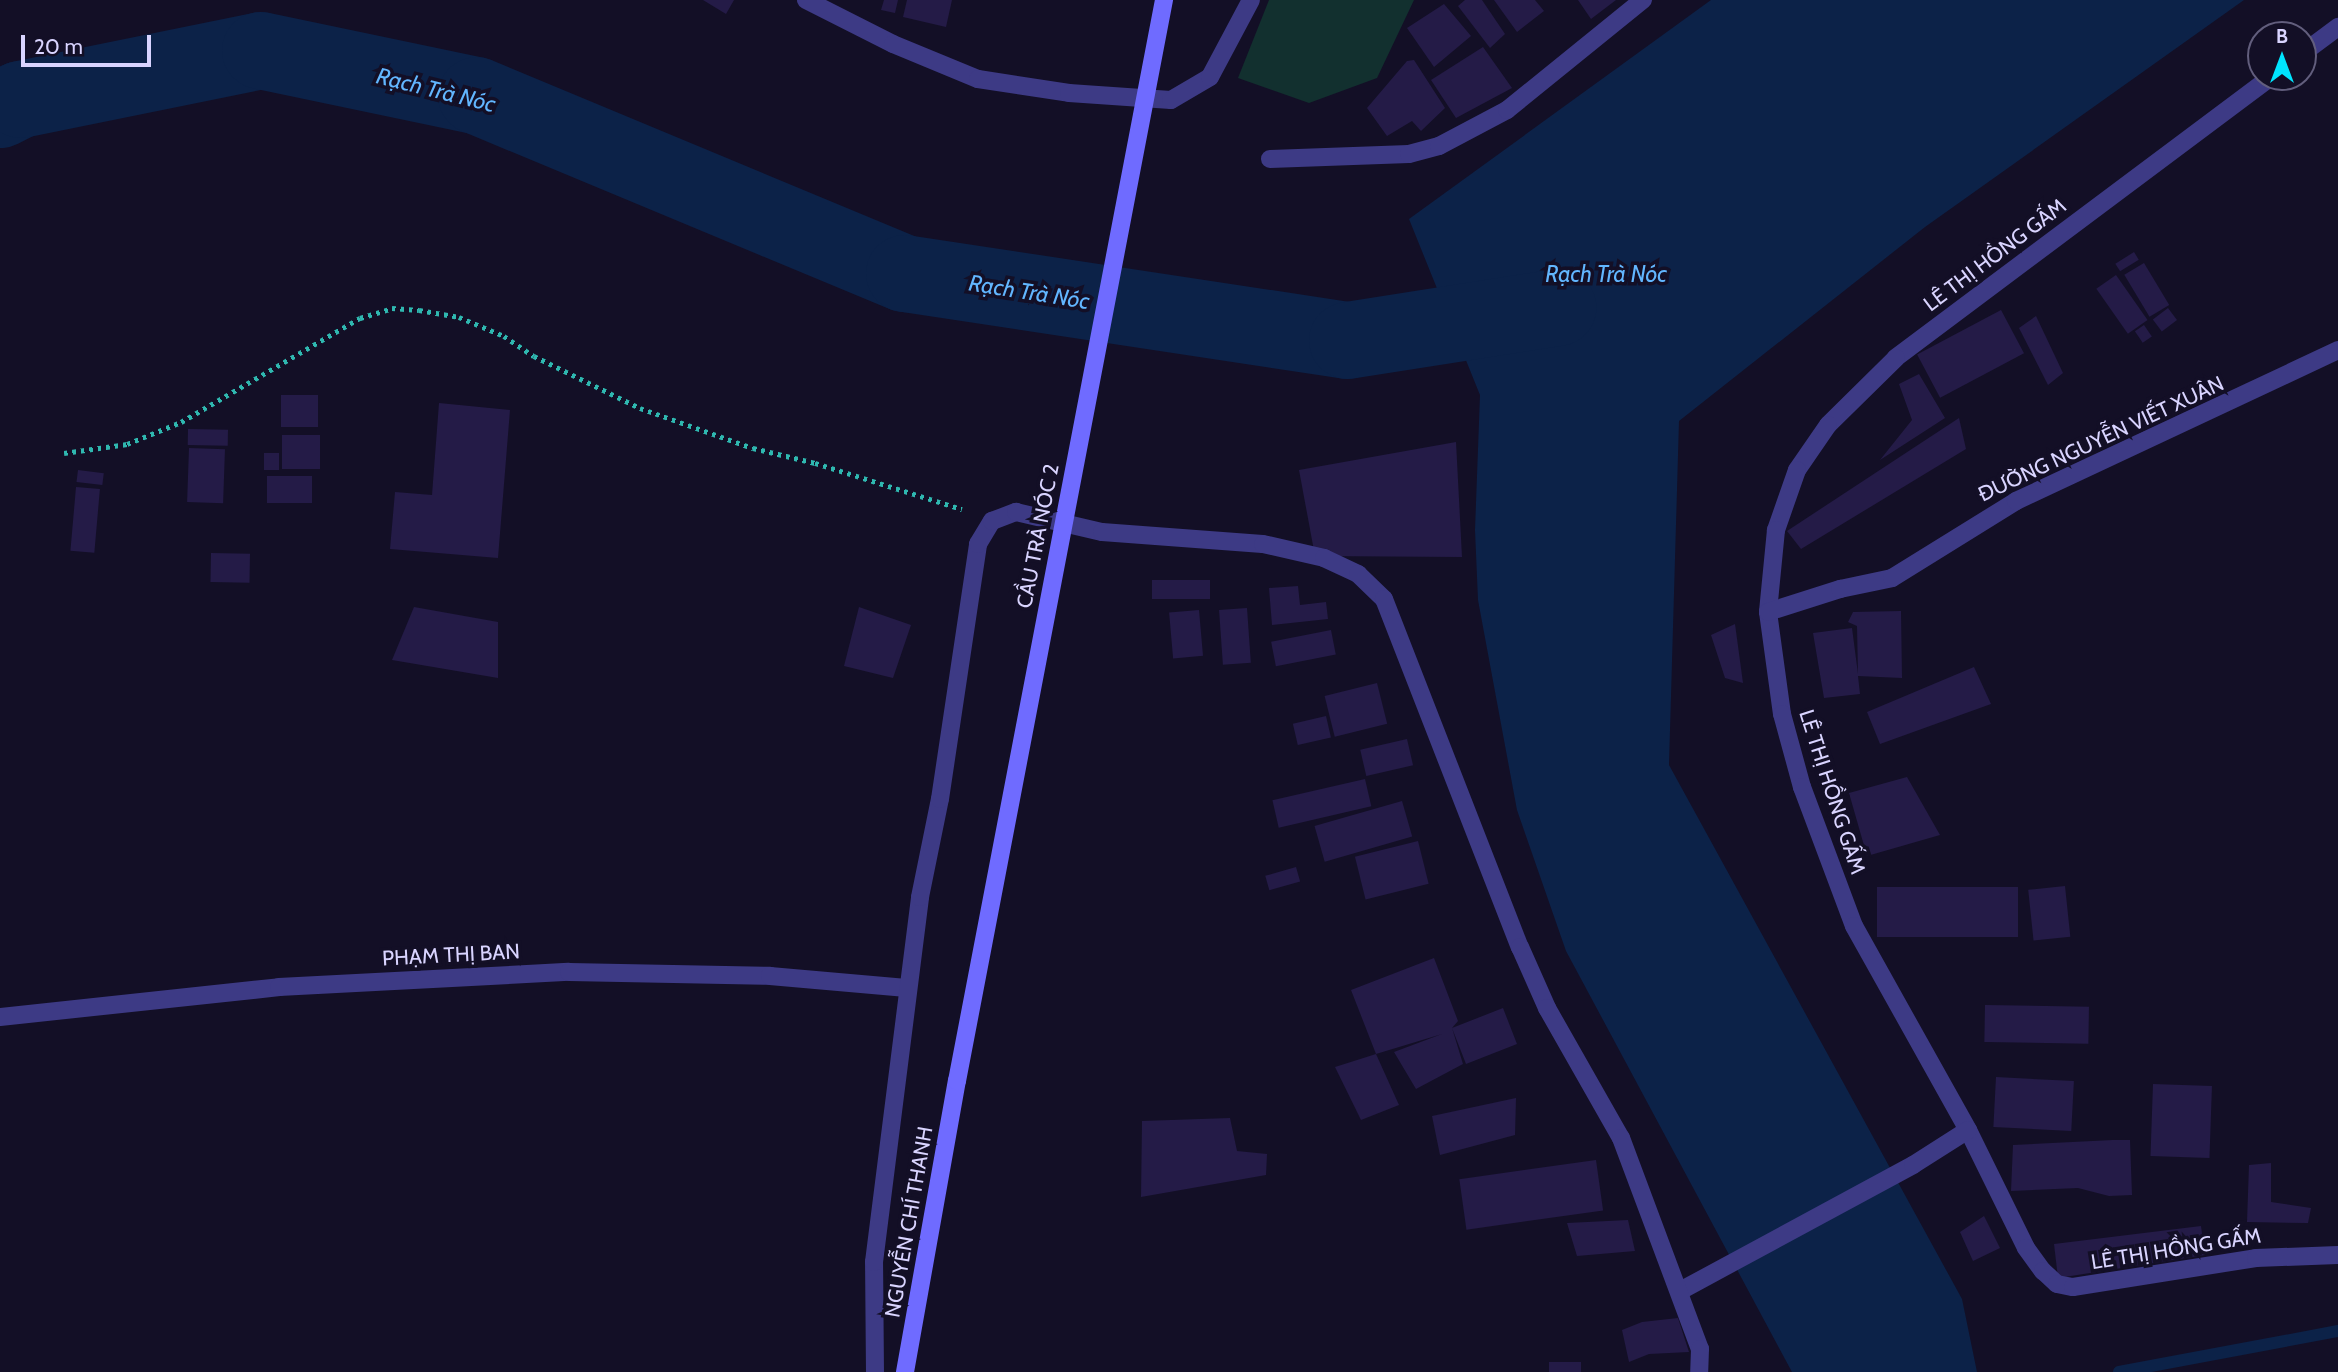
<!DOCTYPE html>
<html>
<head>
<meta charset="utf-8">
<style>
	body { margin:0 }
	#map { position:relative; width:2338px; height:1372px; overflow:hidden; background:#130f26; font-family:Cabin,sans-serif }
	div>[style] { position:absolute }
	.green>* { inset:0; background:#12302f }
	.water>* { inset:0; background:#0c2248 }
	.stream>* { height:12px; margin:-6px; padding:0 6px; transform-origin:6px; border-radius:6px; background:#0c2248 }
	.river>* { height:77px; margin:-38.5px; padding:0 38.5px; transform-origin:38.5px; border-radius:38.5px; background:#0c2248 }
	.building>* { inset:0; background:#241b47; transform-origin:0 0 }
	.path>* { height:4.5px; margin-top:-2.25px; transform-origin:0; background:repeating-linear-gradient(90deg,#2fb8b0 0 3.5px,transparent 0 8.5px) }
	.street>* { height:18px; margin:-9px; padding:0 9px; transform-origin:9px; border-radius:9px; background:#3d3a85 }
	.secondary>* { height:18px; margin:-9px; padding:0 9px; transform-origin:9px; border-radius:9px; background:#6f6bff }
	.secondary-bridge>* { height:18px; margin:-9px; padding:0 9px; transform-origin:9px; border-radius:9px; background:#6f6bff }
	span { translate:-50% -50%; white-space:nowrap; text-align:center; line-height:1.15; -webkit-text-stroke:7px #130f26; paint-order:stroke }
	.street-label { font-size:21px; color:#d9d4ff }
	.water-label { font-size:23px; color:#62b6ff; font-style:italic }
	.north { position:absolute; left:2247px; top:21px; width:70px; height:70px; box-sizing:border-box; background:#130f26; border:2px solid #625e7d; border-radius:50%; rotate:0deg; font-size:19px; font-weight:700; line-height:28px; text-align:center; color:#d9d4ff }
	.north::after { content:''; display:block; margin:auto; width:24px; height:32px; background:#00e5ff; clip-path:polygon(50% 0,100% 100%,50% 72%,0 100%) }
	.scale { position:absolute; left:21px; top:35px; width:130px; height:32px; box-sizing:border-box; border:4px solid #d9d4ff; border-top:0; padding-left:9px; font-size:21px; line-height:24px; white-space:nowrap; color:#d9d4ff; -webkit-text-stroke:5px #130f26; paint-order:stroke }
</style>
</head>
<body>
<div id="map">
	<div class="green">
		<i style="clip-path:polygon(1269px 0,1414px 0,1377px 78px,1309px 103px,1238px 78px)"></i>
	</div>
	<div class="water">
		<i style="clip-path:polygon(1711px 0,2244px 0,1925px 227px,1679px 421px,1669px 765px,1962px 1299px,1977px 1372px,1792px 1372px,1566px 951px,1517px 810px,1478px 600px,1475px 530px,1480px 395px,1409px 219px)"></i>
	</div>
	<div class="stream">
		<i style="left:2119px;top:1372px;width:223px;rotate:-10.6deg"></i>
	</div>
	<div class="river">
		<i style="left:0;top:109px;width:22px;rotate:-27deg"></i>
		<i style="left:20px;top:99px;width:245px;rotate:-11.5deg"></i>
		<i style="left:260px;top:50px;width:221px;rotate:11.8deg"></i>
		<i style="left:476px;top:95px;width:464px;rotate:22.6deg"></i>
		<i style="left:904px;top:273px;width:448px;rotate:8.6deg"></i>
		<i style="left:1347px;top:340px;width:213px;rotate:-8.9deg"></i>
	</div>
	<div class="building">
		<i style="clip-path:polygon(703px 0,734px 0,726px 14px)"></i>
		<i style="clip-path:polygon(884px 0,898px 0,895px 13px,881px 10px)"></i>
		<i style="clip-path:polygon(907px 0,952px 0,946px 27px,903px 17px)"></i>
		<i style="clip-path:polygon(1465px 0,1482px 0,1505px 34px,1490px 48px,1458px 6px)"></i>
		<i style="clip-path:polygon(1494px 0,1535px 0,1544px 11px,1517px 32px)"></i>
		<i style="clip-path:polygon(1578px 0,1616px 0,1591px 19px)"></i>
		<i style="clip-path:polygon(1444px 4px,1471px 36px,1434px 67px,1407px 28px)"></i>
		<i style="clip-path:polygon(1483px 47px,1512px 88px,1456px 118px,1431px 80px)"></i>
		<i style="clip-path:polygon(1414px 60px,1445px 108px,1421px 131px,1412px 121px,1387px 136px,1367px 108px,1407px 61px)"></i>
		<i style="left:2134px;top:252px;width:9px;height:22px;rotate:58deg"></i>
		<i style="left:2144px;top:263px;width:49px;height:23px;rotate:59deg"></i>
		<i style="left:2116px;top:275px;width:55px;height:24px;rotate:55deg"></i>
		<i style="left:2168px;top:308px;width:15px;height:19px;rotate:53deg"></i>
		<i style="left:2001px;top:310px;width:49px;height:95px;rotate:62deg"></i>
		<i style="clip-path:polygon(2036px 316px,2063px 373px,2048px 385px,2019px 328px)"></i>
		<i style="left:2144px;top:325px;width:14px;height:11px;rotate:56deg"></i>
		<i style="clip-path:polygon(1919px 374px,1945px 418px,1880px 460px,1912px 420px,1899px 384px)"></i>
		<i style="left:281px;top:395px;width:37px;height:32px"></i>
		<i style="clip-path:polygon(439px 403px,510px 410px,498px 558px,390px 549px,395px 492px,432px 495px)"></i>
		<i style="clip-path:polygon(1959px 418px,1966px 449px,1801px 549px,1787px 531px)"></i>
		<i style="left:188px;top:429px;width:40px;height:16px;rotate:1deg"></i>
		<i style="left:282px;top:435px;width:38px;height:34px"></i>
		<i style="clip-path:polygon(1456px 442px,1462px 557px,1315px 556px,1299px 470px)"></i>
		<i style="left:189px;top:448px;width:36px;height:54px;rotate:2deg"></i>
		<i style="left:264px;top:453px;width:15px;height:17px"></i>
		<i style="left:78px;top:470px;width:26px;height:12px;rotate:7deg"></i>
		<i style="left:267px;top:476px;width:45px;height:27px"></i>
		<i style="left:76px;top:487px;width:24px;height:64px;rotate:5deg"></i>
		<i style="left:211px;top:553px;width:39px;height:29px;rotate:1deg"></i>
		<i style="left:1210px;top:580px;width:19px;height:58px;rotate:90deg"></i>
		<i style="clip-path:polygon(1298px 586px,1300px 605px,1326px 602px,1328px 619px,1272px 625px,1269px 588px)"></i>
		<i style="clip-path:polygon(414px 607px,498px 622px,498px 678px,392px 660px)"></i>
		<i style="clip-path:polygon(859px 607px,911px 625px,893px 678px,844px 666px)"></i>
		<i style="left:1247px;top:608px;width:55px;height:28px;rotate:86deg"></i>
		<i style="left:1199px;top:610px;width:46px;height:30px;rotate:85deg"></i>
		<i style="clip-path:polygon(1901px 611px,1902px 678px,1858px 676px,1860px 694px,1824px 698px,1813px 633px,1852px 628px,1858px 674px,1857px 626px,1848px 622px,1853px 612px)"></i>
		<i style="clip-path:polygon(1735px 624px,1743px 683px,1725px 678px,1711px 635px)"></i>
		<i style="left:1331px;top:630px;width:25px;height:61px;rotate:79deg"></i>
		<i style="clip-path:polygon(1974px 667px,1991px 704px,1880px 744px,1867px 712px)"></i>
		<i style="left:1377px;top:683px;width:42px;height:54px;rotate:76deg"></i>
		<i style="left:1326px;top:716px;width:22px;height:34px;rotate:77deg"></i>
		<i style="left:1407px;top:739px;width:27px;height:48px;rotate:77deg"></i>
		<i style="clip-path:polygon(1907px 777px,1940px 835px,1867px 856px,1849px 793px)"></i>
		<i style="left:1365px;top:779px;width:28px;height:95px;rotate:77deg"></i>
		<i style="left:1402px;top:801px;width:37px;height:91px;rotate:74deg"></i>
		<i style="left:1418px;top:841px;width:44px;height:65px;rotate:76deg"></i>
		<i style="left:1296px;top:867px;width:15px;height:32px;rotate:74deg"></i>
		<i style="left:2065px;top:886px;width:51px;height:37px;rotate:84deg"></i>
		<i style="left:1877px;top:887px;width:141px;height:50px"></i>
		<i style="clip-path:polygon(1434px 958px,1458px 1021px,1452px 1028px,1503px 1008px,1517px 1044px,1466px 1064px,1452px 1028px,1463px 1064px,1416px 1089px,1394px 1052px,1442px 1034px,1376px 1054px,1351px 990px)"></i>
		<i style="left:1985px;top:1005px;width:104px;height:37px;rotate:1deg"></i>
		<i style="clip-path:polygon(1376px 1054px,1399px 1105px,1361px 1120px,1335px 1067px)"></i>
		<i style="left:1996px;top:1077px;width:78px;height:50px;rotate:3deg"></i>
		<i style="left:2153px;top:1084px;width:59px;height:72px;rotate:2deg"></i>
		<i style="clip-path:polygon(1516px 1098px,1515px 1135px,1440px 1155px,1432px 1116px)"></i>
		<i style="clip-path:polygon(1230px 1118px,1237px 1151px,1267px 1154px,1266px 1175px,1141px 1197px,1142px 1121px)"></i>
		<i style="clip-path:polygon(2113px 1140px,2130px 1140px,2132px 1195px,2109px 1196px,2078px 1188px,2011px 1191px,2013px 1145px)"></i>
		<i style="left:1596px;top:1160px;width:51px;height:138px;rotate:82deg"></i>
		<i style="clip-path:polygon(2271px 1163px,2271px 1202px,2311px 1208px,2308px 1223px,2247px 1222px,2249px 1165px)"></i>
		<i style="clip-path:polygon(1984px 1216px,2000px 1248px,1973px 1261px,1960px 1232px)"></i>
		<i style="clip-path:polygon(1628px 1220px,1635px 1251px,1577px 1256px,1567px 1223px)"></i>
		<i style="clip-path:polygon(2201px 1226px,2205px 1255px,2058px 1278px,2054px 1244px)"></i>
		<i style="clip-path:polygon(1678px 1318px,1689px 1352px,1649px 1354px,1629px 1362px,1622px 1330px,1642px 1322px)"></i>
		<i style="left:1549px;top:1362px;width:32px;height:10px"></i>
	</div>
	<div class="path">
		<i style="left:64px;top:453px;width:64px;rotate:-8.1deg"></i>
		<i style="left:127px;top:444px;width:58px;rotate:-22.2deg"></i>
		<i style="left:181px;top:422px;width:207px;rotate:-30.2deg"></i>
		<i style="left:360px;top:318px;width:34px;rotate:-17deg"></i>
		<i style="left:392px;top:308px;width:27px;rotate:4deg"></i>
		<i style="left:419px;top:310px;width:41px;rotate:9.9deg"></i>
		<i style="left:459px;top:317px;width:49px;rotate:22.9deg"></i>
		<i style="left:504px;top:336px;width:36px;rotate:34deg"></i>
		<i style="left:534px;top:356px;width:118px;rotate:26.1deg"></i>
		<i style="left:640px;top:408px;width:120px;rotate:19.5deg"></i>
		<i style="left:753px;top:448px;width:64px;rotate:13.6deg"></i>
		<i style="left:815px;top:463px;width:154px;rotate:17.4deg"></i>
	</div>
	<div class="street">
		<i style="left:806px;top:0;width:97px;rotate:26.8deg"></i>
		<i style="left:893px;top:44px;width:92px;rotate:22.4deg"></i>
		<i style="left:978px;top:79px;width:92px;rotate:8.7deg"></i>
		<i style="left:1069px;top:93px;width:102px;rotate:3.9deg"></i>
		<i style="left:1171px;top:100px;width:45px;rotate:-30.5deg"></i>
		<i style="left:1210px;top:77px;width:87px;rotate:-62deg"></i>
		<i style="left:2303px;top:53px;width:44px;rotate:-36.6deg"></i>
		<i style="left:2271px;top:77px;width:469px;rotate:143.2deg"></i>
		<i style="left:1896px;top:358px;width:95px;rotate:135.4deg"></i>
		<i style="left:1828px;top:425px;width:55px;rotate:124.6deg"></i>
		<i style="left:1797px;top:470px;width:64px;rotate:109.3deg"></i>
		<i style="left:1776px;top:530px;width:82px;rotate:95.6deg"></i>
		<i style="left:1768px;top:612px;width:103px;rotate:82.2deg"></i>
		<i style="left:1782px;top:714px;width:76px;rotate:74.7deg"></i>
		<i style="left:1802px;top:787px;width:148px;rotate:69.5deg"></i>
		<i style="left:1854px;top:926px;width:234px;rotate:60.8deg"></i>
		<i style="left:1968px;top:1130px;width:131px;rotate:63.8deg"></i>
		<i style="left:2026px;top:1248px;width:29px;rotate:54deg"></i>
		<i style="left:2043px;top:1271px;width:19px;rotate:43deg"></i>
		<i style="left:2057px;top:1284px;width:16px;rotate:11deg"></i>
		<i style="left:2073px;top:1287px;width:185px;rotate:-9deg"></i>
		<i style="left:2256px;top:1258px;width:82px;rotate:-2.1deg"></i>
		<i style="left:1270px;top:159px;width:139px;rotate:-2.1deg"></i>
		<i style="left:1409px;top:154px;width:31px;rotate:-15deg"></i>
		<i style="left:1439px;top:146px;width:77px;rotate:-27.9deg"></i>
		<i style="left:1507px;top:110px;width:175px;rotate:-39deg"></i>
		<i style="left:1768px;top:612px;width:76px;rotate:-17.7deg"></i>
		<i style="left:1840px;top:589px;width:53px;rotate:-11.9deg"></i>
		<i style="left:1892px;top:578px;width:146px;rotate:-31.8deg"></i>
		<i style="left:2016px;top:501px;width:356px;rotate:-25.1deg"></i>
		<i style="left:0;top:1017px;width:281px;rotate:-6.1deg"></i>
		<i style="left:279px;top:987px;width:290px;rotate:-3deg"></i>
		<i style="left:569px;top:972px;width:201px;rotate:1.1deg"></i>
		<i style="left:770px;top:976px;width:137px;rotate:5deg"></i>
		<i style="left:1680px;top:1291px;width:265px;rotate:-28.4deg"></i>
		<i style="left:1913px;top:1165px;width:65px;rotate:-32.5deg"></i>
		<i style="left:875px;top:1372px;width:110px;rotate:-90.5deg"></i>
		<i style="left:874px;top:1262px;width:368px;rotate:-82.8deg"></i>
		<i style="left:920px;top:897px;width:100px;rotate:-78.5deg"></i>
		<i style="left:940px;top:799px;width:258px;rotate:-81.5deg"></i>
		<i style="left:978px;top:544px;width:27px;rotate:-59deg"></i>
		<i style="left:992px;top:521px;width:26px;rotate:-21deg"></i>
		<i style="left:1016px;top:512px;width:88px;rotate:13.1deg"></i>
		<i style="left:1102px;top:532px;width:161px;rotate:4.3deg"></i>
		<i style="left:1263px;top:544px;width:63px;rotate:12.9deg"></i>
		<i style="left:1324px;top:558px;width:38px;rotate:25deg"></i>
		<i style="left:1358px;top:574px;width:36px;rotate:44deg"></i>
		<i style="left:1384px;top:599px;width:374px;rotate:68.7deg"></i>
		<i style="left:1520px;top:947px;width:67px;rotate:66.1deg"></i>
		<i style="left:1547px;top:1008px;width:150px;rotate:60.4deg"></i>
		<i style="left:1621px;top:1138px;width:225px;rotate:69.5deg"></i>
		<i style="left:1700px;top:1349px;width:23px;rotate:92deg"></i>
	</div>
	<div class="secondary">
		<i style="left:905px;top:1372px;width:296px;rotate:-79.9deg"></i>
	</div>
	<div class="secondary-bridge">
		<i style="left:957px;top:1081px;width:1101px;rotate:-79.16deg"></i>
	</div>
	<div class="street-label">
		<span style="left:1995px;top:255px;rotate:-37deg">LÊ THỊ HỒNG GẤM</span>
		<span style="left:2101px;top:439px;rotate:-25deg">ĐƯỜNG NGUYỄN VIẾT XUÂN</span>
		<span style="left:1038px;top:536px;rotate:-79deg">CẦU TRÀ NÓC 2</span>
		<span style="left:1832px;top:792px;rotate:72deg">LÊ THỊ HỒNG GẤM</span>
		<span style="left:451px;top:955px;rotate:-3deg">PHẠM THỊ BAN</span>
		<span style="left:909px;top:1222px;rotate:-80deg">NGUYỄN CHÍ THANH</span>
		<span style="left:2176px;top:1249px;rotate:-9deg">LÊ THỊ HỒNG GẤM</span>
	</div>
	<div class="water-label">
		<span style="left:436px;top:90px;rotate:14deg">Rạch Trà Nóc</span>
		<span style="left:1606px;top:274px">Rạch Trà Nóc</span>
		<span style="left:1029px;top:292px;rotate:9deg">Rạch Trà Nóc</span>
	</div>
	<div class="north">B</div>
	<div class="scale">20 m</div>
</div>
</body>
</html>
